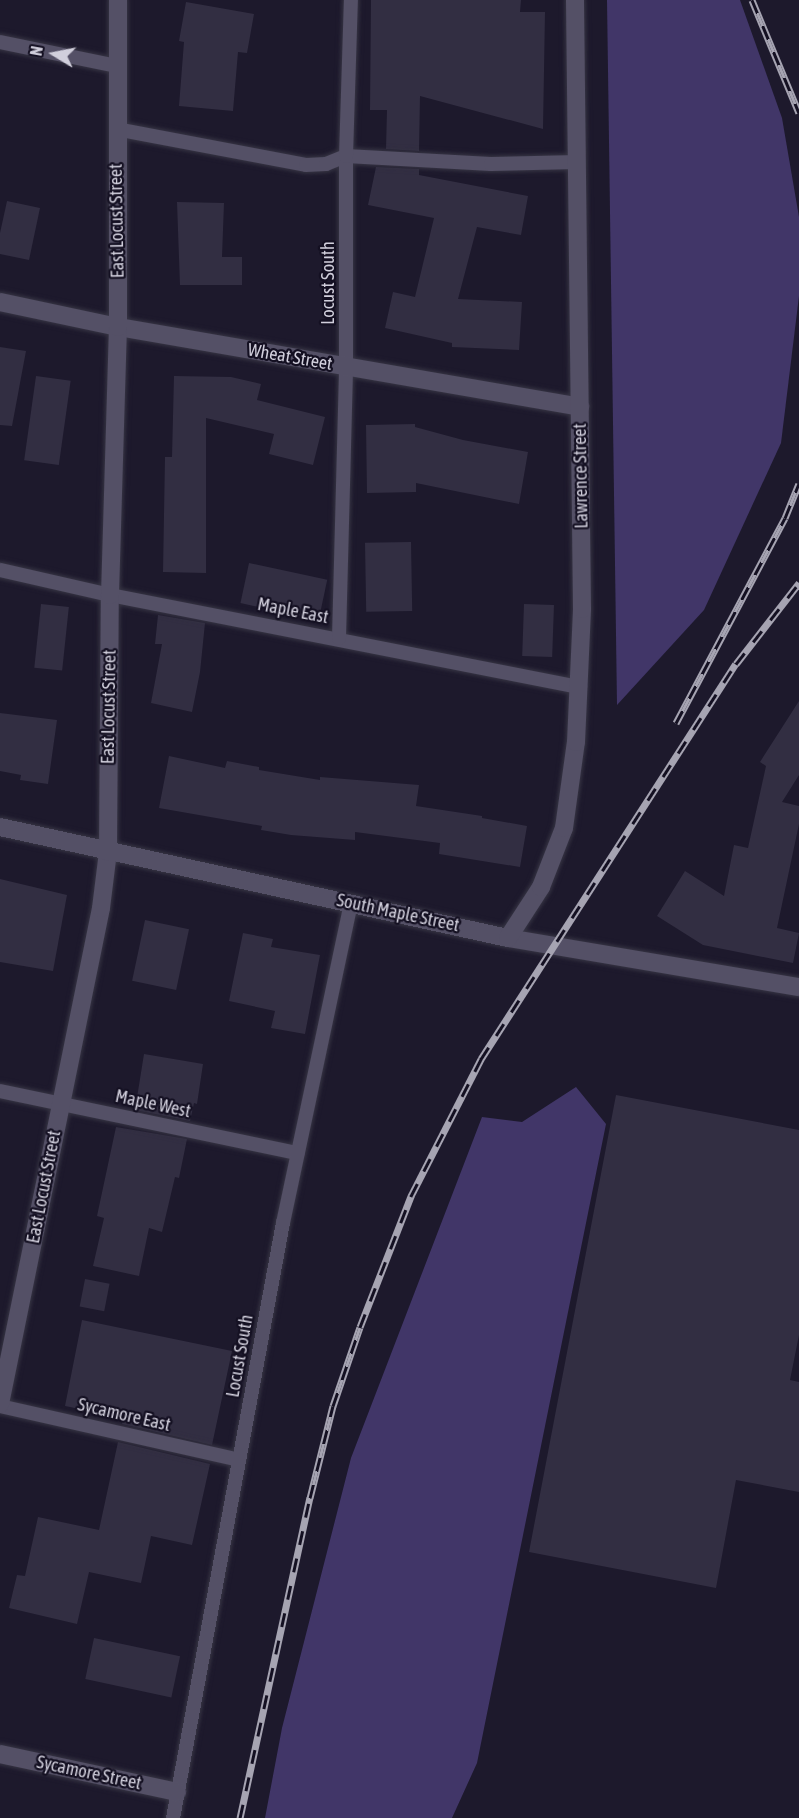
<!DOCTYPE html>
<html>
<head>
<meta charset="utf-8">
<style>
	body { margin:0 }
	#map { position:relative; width:799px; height:1818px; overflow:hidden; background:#1d192c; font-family:"Asap Condensed",sans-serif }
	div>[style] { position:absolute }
	.green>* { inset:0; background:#413668 }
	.building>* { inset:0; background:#322e42; transform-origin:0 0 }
	.roads { filter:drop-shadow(0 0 2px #373544) drop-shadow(0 0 2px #373544) }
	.service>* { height:14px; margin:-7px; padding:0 7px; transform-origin:7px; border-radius:7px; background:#545066 }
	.minor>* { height:18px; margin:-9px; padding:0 9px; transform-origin:9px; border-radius:9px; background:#545066 }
	.tertiary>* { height:18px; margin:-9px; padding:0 9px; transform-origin:9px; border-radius:9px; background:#545066 }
	.rail>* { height:7px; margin-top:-3.5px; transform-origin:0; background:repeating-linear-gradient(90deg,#141022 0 14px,#a6a4b2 0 28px); box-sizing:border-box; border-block:2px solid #a6a4b2 }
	span { translate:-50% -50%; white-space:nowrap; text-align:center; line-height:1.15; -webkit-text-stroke:4.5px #141022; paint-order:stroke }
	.street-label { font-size:18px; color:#d1cfdc }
	.north { position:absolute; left:24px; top:24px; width:60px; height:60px; -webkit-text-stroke:4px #141022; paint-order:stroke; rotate:280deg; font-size:16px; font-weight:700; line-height:24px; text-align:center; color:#d1cfdc }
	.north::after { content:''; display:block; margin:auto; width:21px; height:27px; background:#d1cfdc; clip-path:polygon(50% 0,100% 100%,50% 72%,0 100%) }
</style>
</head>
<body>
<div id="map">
	<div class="green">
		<i style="clip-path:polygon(607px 0,740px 0,782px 118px,799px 217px,799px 296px,781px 443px,704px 610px,617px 705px)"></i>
		<i style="clip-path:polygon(576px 1087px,606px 1124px,477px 1763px,452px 1818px,265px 1818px,282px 1728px,351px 1458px,482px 1117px,522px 1122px)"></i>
	</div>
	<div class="building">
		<i style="clip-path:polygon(371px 0,521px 0,520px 12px,545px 12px,543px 129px,420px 96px,419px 151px,386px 149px,387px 110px,370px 110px)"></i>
		<i style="clip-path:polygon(186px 2px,254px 14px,247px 53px,238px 52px,233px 111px,179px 106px,184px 42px,179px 41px)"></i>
		<i style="clip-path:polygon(376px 167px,419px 169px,419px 175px,528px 196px,521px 235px,477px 227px,458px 299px,522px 302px,519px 350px,452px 347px,452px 343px,385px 328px,393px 292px,415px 297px,434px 218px,368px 205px)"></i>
		<i style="clip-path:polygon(7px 201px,40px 208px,29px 260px,0 254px,0 233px)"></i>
		<i style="clip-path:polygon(177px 202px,224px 203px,222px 257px,242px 257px,242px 285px,180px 285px)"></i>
		<i style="clip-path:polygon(0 347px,26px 351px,12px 426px,0 425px)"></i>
		<i style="left:36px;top:376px;width:35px;height:85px;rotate:8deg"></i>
		<i style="clip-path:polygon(174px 376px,231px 377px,261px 384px,257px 400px,325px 417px,313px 465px,269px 454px,274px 434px,206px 418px,206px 573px,163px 572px,165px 457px,172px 457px)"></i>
		<i style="clip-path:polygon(415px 424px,415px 427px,463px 440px,528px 452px,519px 504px,416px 483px,416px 492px,367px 493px,366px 425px)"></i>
		<i style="left:411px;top:542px;width:69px;height:46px;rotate:89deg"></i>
		<i style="left:249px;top:563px;width:80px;height:41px;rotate:12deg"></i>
		<i style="left:41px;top:604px;width:28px;height:64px;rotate:6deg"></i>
		<i style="left:524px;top:604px;width:30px;height:52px;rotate:2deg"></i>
		<i style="clip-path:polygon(158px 615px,205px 623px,200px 672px,192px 712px,151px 703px,162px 644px,155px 644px)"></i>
		<i style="clip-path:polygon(799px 701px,799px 775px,782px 802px,799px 806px,799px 824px,777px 928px,799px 933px,793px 963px,703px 945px,657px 916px,685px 871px,724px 896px,734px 845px,748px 848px,766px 766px,760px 762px)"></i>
		<i style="clip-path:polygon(0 713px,57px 720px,48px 784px,20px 780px,21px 775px,0 771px)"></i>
		<i style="clip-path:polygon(169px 756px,225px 768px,227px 761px,259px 767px,259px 770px,320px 780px,320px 777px,419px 785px,416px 806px,482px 816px,482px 818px,527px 826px,520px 867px,439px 854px,440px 843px,355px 832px,355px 840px,291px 835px,261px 830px,262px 826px,159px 808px)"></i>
		<i style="clip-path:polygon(0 879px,67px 895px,53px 971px,0 962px)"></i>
		<i style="left:145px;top:920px;width:45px;height:62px;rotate:12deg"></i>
		<i style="clip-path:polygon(243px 933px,273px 939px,271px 947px,320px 955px,305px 1034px,271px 1028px,275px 1011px,229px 1001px)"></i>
		<i style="clip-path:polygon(144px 1054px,203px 1064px,197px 1104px,194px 1103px,190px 1121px,135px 1110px)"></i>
		<i style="clip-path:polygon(616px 1095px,799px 1130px,799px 1335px,790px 1380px,799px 1382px,799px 1492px,736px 1480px,716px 1588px,529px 1552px)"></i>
		<i style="clip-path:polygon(116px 1127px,187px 1139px,179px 1178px,175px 1177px,162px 1232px,149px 1228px,139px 1276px,93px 1266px,104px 1218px,97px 1216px)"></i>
		<i style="left:85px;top:1279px;width:25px;height:28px;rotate:11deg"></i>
		<i style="clip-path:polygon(82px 1320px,232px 1351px,212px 1445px,122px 1424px,123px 1418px,65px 1406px)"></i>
		<i style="clip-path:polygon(118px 1442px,210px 1464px,192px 1545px,151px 1536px,141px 1583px,89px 1572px,77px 1624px,9px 1608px,17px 1575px,25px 1576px,38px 1517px,99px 1530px)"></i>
		<i style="left:94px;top:1638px;width:88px;height:42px;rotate:12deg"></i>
	</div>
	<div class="roads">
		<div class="service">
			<i style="left:0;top:42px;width:119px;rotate:11.6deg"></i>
			<i style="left:116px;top:129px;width:193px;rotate:10.7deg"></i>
			<i style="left:306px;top:165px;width:20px;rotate:-3deg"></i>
			<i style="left:326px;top:164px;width:22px;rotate:-22deg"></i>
			<i style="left:346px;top:156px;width:145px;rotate:3.2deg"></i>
			<i style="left:491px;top:164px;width:86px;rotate:-1.3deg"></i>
			<i style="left:0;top:570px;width:113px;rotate:12.8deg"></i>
			<i style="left:110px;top:595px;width:479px;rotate:11.1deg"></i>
			<i style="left:339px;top:638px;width:272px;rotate:-88.5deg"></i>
			<i style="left:346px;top:366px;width:210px;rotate:-90deg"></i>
			<i style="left:346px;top:156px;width:156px;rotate:-88.2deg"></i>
			<i style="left:0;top:1091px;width:304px;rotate:11.8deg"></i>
			<i style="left:0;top:1406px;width:245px;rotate:12.7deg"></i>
			<i style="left:173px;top:1818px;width:605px;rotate:-79.53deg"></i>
			<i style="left:283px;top:1223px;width:327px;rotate:-78deg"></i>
		</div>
		<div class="minor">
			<i style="left:0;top:302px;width:121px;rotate:12deg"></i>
			<i style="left:118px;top:327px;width:469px;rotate:9.8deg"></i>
			<i style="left:0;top:1404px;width:506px;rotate:-78.49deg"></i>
			<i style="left:101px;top:908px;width:56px;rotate:-82.9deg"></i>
			<i style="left:108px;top:852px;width:257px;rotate:-89.6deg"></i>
			<i style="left:110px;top:595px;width:268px;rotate:-88.3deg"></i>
			<i style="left:118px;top:327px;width:327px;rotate:-90deg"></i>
			<i style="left:0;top:1754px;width:181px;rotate:12.1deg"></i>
		</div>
		<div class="tertiary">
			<i style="left:0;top:827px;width:520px;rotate:12.33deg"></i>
			<i style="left:508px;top:938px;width:295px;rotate:9.6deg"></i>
			<i style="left:508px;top:938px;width:61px;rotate:-57.1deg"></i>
			<i style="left:541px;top:887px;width:63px;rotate:-68.7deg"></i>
			<i style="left:564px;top:828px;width:87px;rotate:-82.1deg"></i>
			<i style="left:576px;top:742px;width:133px;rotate:-87.4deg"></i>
			<i style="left:582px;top:609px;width:609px;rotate:-90.66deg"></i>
		</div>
	</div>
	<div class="rail">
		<i style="left:752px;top:0;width:122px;rotate:67.4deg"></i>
		<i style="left:676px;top:723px;width:232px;rotate:-62deg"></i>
		<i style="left:785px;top:518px;width:37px;rotate:-68deg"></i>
		<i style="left:240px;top:1818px;width:328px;rotate:-77.7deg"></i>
		<i style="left:310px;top:1498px;width:95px;rotate:-76deg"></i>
		<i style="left:333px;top:1406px;width:83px;rotate:-71.1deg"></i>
		<i style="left:360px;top:1327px;width:141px;rotate:-68.7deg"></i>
		<i style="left:411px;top:1196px;width:154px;rotate:-62.9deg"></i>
		<i style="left:481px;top:1059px;width:470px;rotate:-57.2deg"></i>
		<i style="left:736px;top:664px;width:103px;rotate:-52.1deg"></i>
	</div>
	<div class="street-label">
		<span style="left:117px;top:221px;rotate:-91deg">East Locust Street</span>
		<span style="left:328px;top:283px;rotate:-90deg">Locust South</span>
		<span style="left:290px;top:357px;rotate:10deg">Wheat Street</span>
		<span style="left:581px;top:476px;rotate:-91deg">Lawrence Street</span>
		<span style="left:293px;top:611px;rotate:11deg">Maple East</span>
		<span style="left:109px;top:707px;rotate:-89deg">East Locust Street</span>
		<span style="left:398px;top:913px;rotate:12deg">South Maple Street</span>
		<span style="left:153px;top:1104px;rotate:12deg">Maple West</span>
		<span style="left:44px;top:1187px;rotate:-79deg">East Locust Street</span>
		<span style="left:240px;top:1356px;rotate:-80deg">Locust South</span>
		<span style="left:124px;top:1415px;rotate:13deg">Sycamore East</span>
		<span style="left:89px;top:1773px;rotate:12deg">Sycamore Street</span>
	</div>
	<div class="north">N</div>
</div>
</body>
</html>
